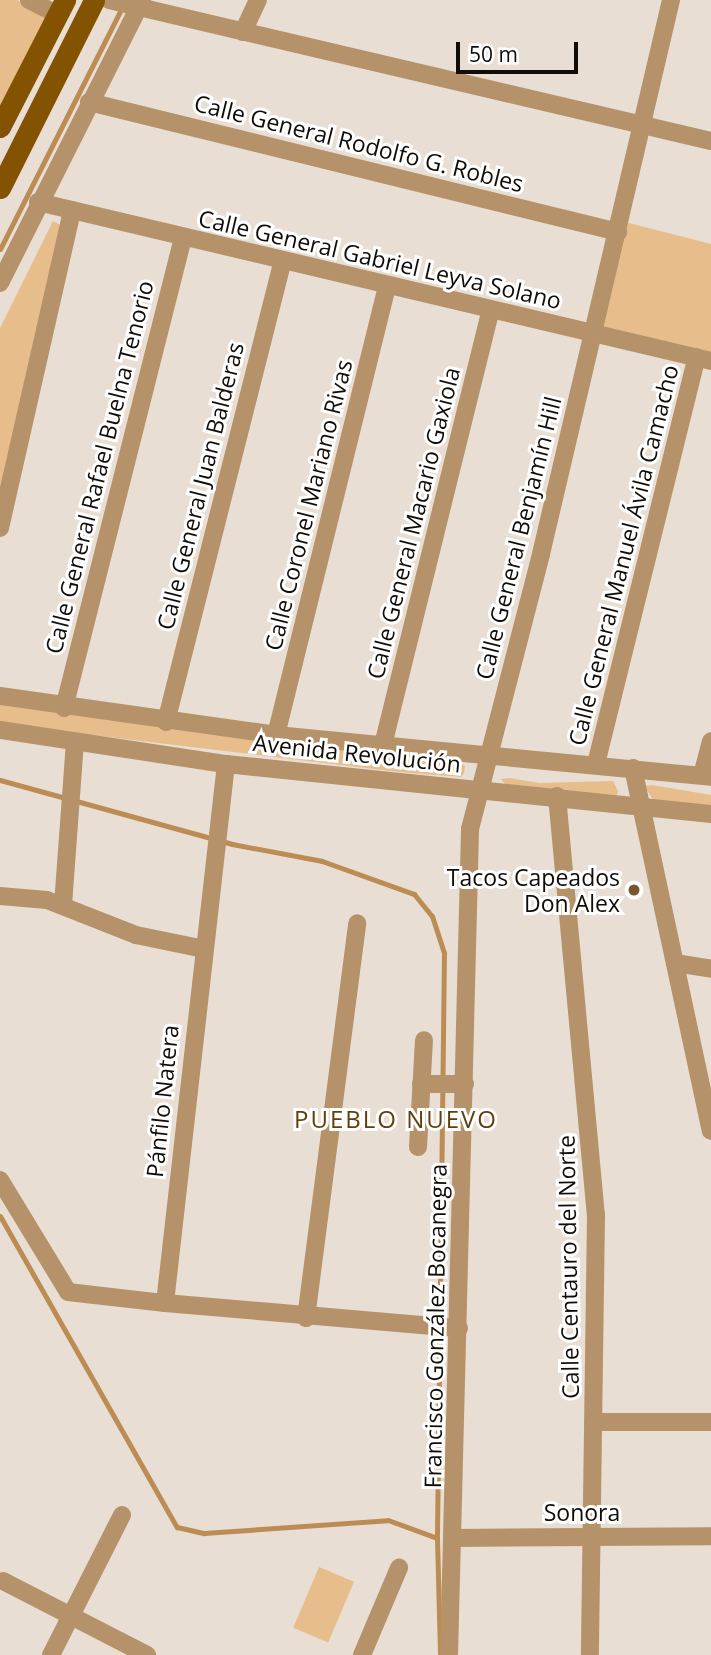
<!DOCTYPE html>
<html>
<head>
<meta charset="utf-8">
<style>
	body { margin:0 }
	#map { position:relative; width:711px; height:1655px; overflow:hidden; background:#e8ded3; font-family:"Open Sans",sans-serif }
	div>[style] { position:absolute }
	.green>* { inset:0; background:#e8bd8c; transform-origin:0 0 }
	.stream>* { height:5px; margin:-2.5px; padding:0 2.5px; transform-origin:2.5px; border-radius:2.5px; background:#bb8c53 }
	.minor>* { height:18px; margin:-9px; padding:0 9px; transform-origin:9px; border-radius:9px; background:#b5926a }
	.major>* { height:21px; margin:-10.5px; padding:0 10.5px; transform-origin:10.5px; border-radius:10.5px; background:#845302 }
	.dots>* { width:19px; height:19px; translate:-50% -50%; box-sizing:border-box; border:4px solid #fff; border-radius:50% }
	span { translate:-50% -50%; white-space:nowrap; text-align:center; line-height:1.15; -webkit-text-stroke:6px #fff; paint-order:stroke }
	.street-label { font-size:23px; color:#100d09 }
	.poi-label { font-size:23px; color:#100d09 }
	.right { translate:-100% -50%; text-align:right }
	.neighbourhood-label { font-size:24px; color:#623e0a; letter-spacing:2px }
	.scale { position:absolute; left:456px; top:42px; width:122px; height:32px; box-sizing:border-box; border:4px solid #100d09; border-top:0; padding-left:9px; font-size:21px; line-height:24px; white-space:nowrap; color:#100d09; -webkit-text-stroke:5px #fff; paint-order:stroke }
</style>
</head>
<body>
<div id="map">
	<div class="green">
		<i style="clip-path:polygon(0 0,17px 0,50px 14px,0 125px)"></i>
		<i style="clip-path:polygon(53px 221px,64px 227px,0 490px,0 328px)"></i>
		<i style="clip-path:polygon(625px 222px,711px 244px,711px 358px,596px 330px)"></i>
		<i style="clip-path:polygon(0 701px,455px 760px,465px 766px,464px 773px,461px 777px,399px 772px,0 724px)"></i>
		<i style="clip-path:polygon(510px 778px,539px 783px,613px 781px,618px 791px,617px 795px,510px 790px,501px 779px)"></i>
		<i style="clip-path:polygon(652px 785px,711px 795px,711px 811px,654px 801px,644px 786px)"></i>
		<i style="left:319px;top:1567px;width:38px;height:66px;rotate:23deg"></i>
	</div>
	<div class="stream">
		<i style="left:0;top:249px;width:272px;rotate:-63.2deg"></i>
		<i style="left:0;top:780px;width:241px;rotate:15.4deg"></i>
		<i style="left:232px;top:844px;width:92px;rotate:10.7deg"></i>
		<i style="left:322px;top:861px;width:98px;rotate:19.7deg"></i>
		<i style="left:414px;top:894px;width:28px;rotate:51deg"></i>
		<i style="left:432px;top:916px;width:39px;rotate:72deg"></i>
		<i style="left:444px;top:953px;width:585px;rotate:90.69deg"></i>
		<i style="left:0;top:1216px;width:358px;rotate:60.4deg"></i>
		<i style="left:177px;top:1527px;width:28px;rotate:13deg"></i>
		<i style="left:204px;top:1533px;width:184px;rotate:-4deg"></i>
		<i style="left:388px;top:1520px;width:52px;rotate:20.2deg"></i>
		<i style="left:437px;top:1538px;width:117px;rotate:88.5deg"></i>
	</div>
	<div class="minor">
		<i style="left:29px;top:0;width:31px;rotate:27deg"></i>
		<i style="left:109px;top:0;width:618px;rotate:13.18deg"></i>
		<i style="left:243px;top:32px;width:35px;rotate:-65deg"></i>
		<i style="left:89px;top:102px;width:545px;rotate:13.81deg"></i>
		<i style="left:38px;top:202px;width:692px;rotate:13.29deg"></i>
		<i style="left:0;top:283px;width:316px;rotate:-63.3deg"></i>
		<i style="left:0;top:528px;width:326px;rotate:-77.2deg"></i>
		<i style="left:0;top:696px;width:279px;rotate:8deg"></i>
		<i style="left:276px;top:735px;width:437px;rotate:5.5deg"></i>
		<i style="left:64px;top:708px;width:485px;rotate:-75.8deg"></i>
		<i style="left:166px;top:722px;width:474px;rotate:-75.8deg"></i>
		<i style="left:0;top:730px;width:229px;rotate:8.6deg"></i>
		<i style="left:226px;top:764px;width:488px;rotate:5.9deg"></i>
		<i style="left:276px;top:735px;width:462px;rotate:-76.1deg"></i>
		<i style="left:383px;top:745px;width:446px;rotate:-76.1deg"></i>
		<i style="left:226px;top:764px;width:542px;rotate:96.46deg"></i>
		<i style="left:165px;top:1303px;width:295px;rotate:4.9deg"></i>
		<i style="left:596px;top:764px;width:419px;rotate:-76.1deg"></i>
		<i style="left:633px;top:768px;width:371px;rotate:77.9deg"></i>
		<i style="left:702px;top:775px;width:35px;rotate:-75deg"></i>
		<i style="left:557px;top:796px;width:421px;rotate:84.7deg"></i>
		<i style="left:596px;top:1215px;width:440px;rotate:90.8deg"></i>
		<i style="left:0;top:896px;width:47px;rotate:4.9deg"></i>
		<i style="left:47px;top:900px;width:96px;rotate:21.5deg"></i>
		<i style="left:136px;top:935px;width:69px;rotate:11.6deg"></i>
		<i style="left:63px;top:905px;width:164px;rotate:-85.8deg"></i>
		<i style="left:675px;top:963px;width:36px;rotate:9deg"></i>
		<i style="left:421px;top:1084px;width:44px"></i>
		<i style="left:418px;top:1147px;width:107px;rotate:-86.8deg"></i>
		<i style="left:0;top:1180px;width:131px;rotate:58.7deg"></i>
		<i style="left:68px;top:1292px;width:98px;rotate:6.5deg"></i>
		<i style="left:306px;top:1318px;width:398px;rotate:-82.6deg"></i>
		<i style="left:595px;top:1422px;width:116px"></i>
		<i style="left:454px;top:1538px;width:257px;rotate:-0.4deg"></i>
		<i style="left:3px;top:1581px;width:162px;rotate:27.2deg"></i>
		<i style="left:51px;top:1655px;width:157px;rotate:-63.1deg"></i>
		<i style="left:362px;top:1655px;width:95px;rotate:-67deg"></i>
		<i style="left:449px;top:1655px;width:826px;rotate:-88.54deg"></i>
		<i style="left:470px;top:829px;width:284px;rotate:-75.5deg"></i>
		<i style="left:541px;top:554px;width:569px;rotate:-76.79deg"></i>
	</div>
	<div class="major">
		<i style="left:0;top:127px;width:143px;rotate:-62.9deg"></i>
		<i style="left:0;top:188px;width:210px;rotate:-63.4deg"></i>
	</div>
	<div class="dots">
		<i style="left:634px;top:890px;background:#77562d"></i>
	</div>
	<div class="street-label">
		<span style="left:359px;top:143px;rotate:14deg">Calle General Rodolfo G. Robles</span>
		<span style="left:380px;top:259px;rotate:13deg">Calle General Gabriel Leyva Solano</span>
		<span style="left:99px;top:467px;rotate:-76deg">Calle General Rafael Buelna Tenorio</span>
		<span style="left:200px;top:486px;rotate:-76deg">Calle General Juan Balderas</span>
		<span style="left:308px;top:505px;rotate:-76deg">Calle Coronel Mariano Rivas</span>
		<span style="left:413px;top:523px;rotate:-76deg">Calle General Macario Gaxiola</span>
		<span style="left:518px;top:538px;rotate:-76deg">Calle General Benjamín Hill</span>
		<span style="left:623px;top:555px;rotate:-76deg">Calle General Manuel Ávila Camacho</span>
		<span style="left:357px;top:753px;rotate:6deg">Avenida Revolución</span>
		<span style="left:162px;top:1101px;rotate:-84deg">Pánfilo Natera</span>
		<span style="left:568px;top:1267px;rotate:-91deg">Calle Centauro del Norte</span>
		<span style="left:435px;top:1326px;rotate:-89deg">Francisco González Bocanegra</span>
		<span style="left:582px;top:1512px">Sonora</span>
	</div>
	<div class="poi-label">
		<span class="right" style="left:620px;top:890px">Tacos Capeados<br>Don Alex</span>
	</div>
	<div class="neighbourhood-label">
		<span style="left:396px;top:1119px">PUEBLO NUEVO</span>
	</div>
	<div class="scale">50 m</div>
</div>
</body>
</html>
